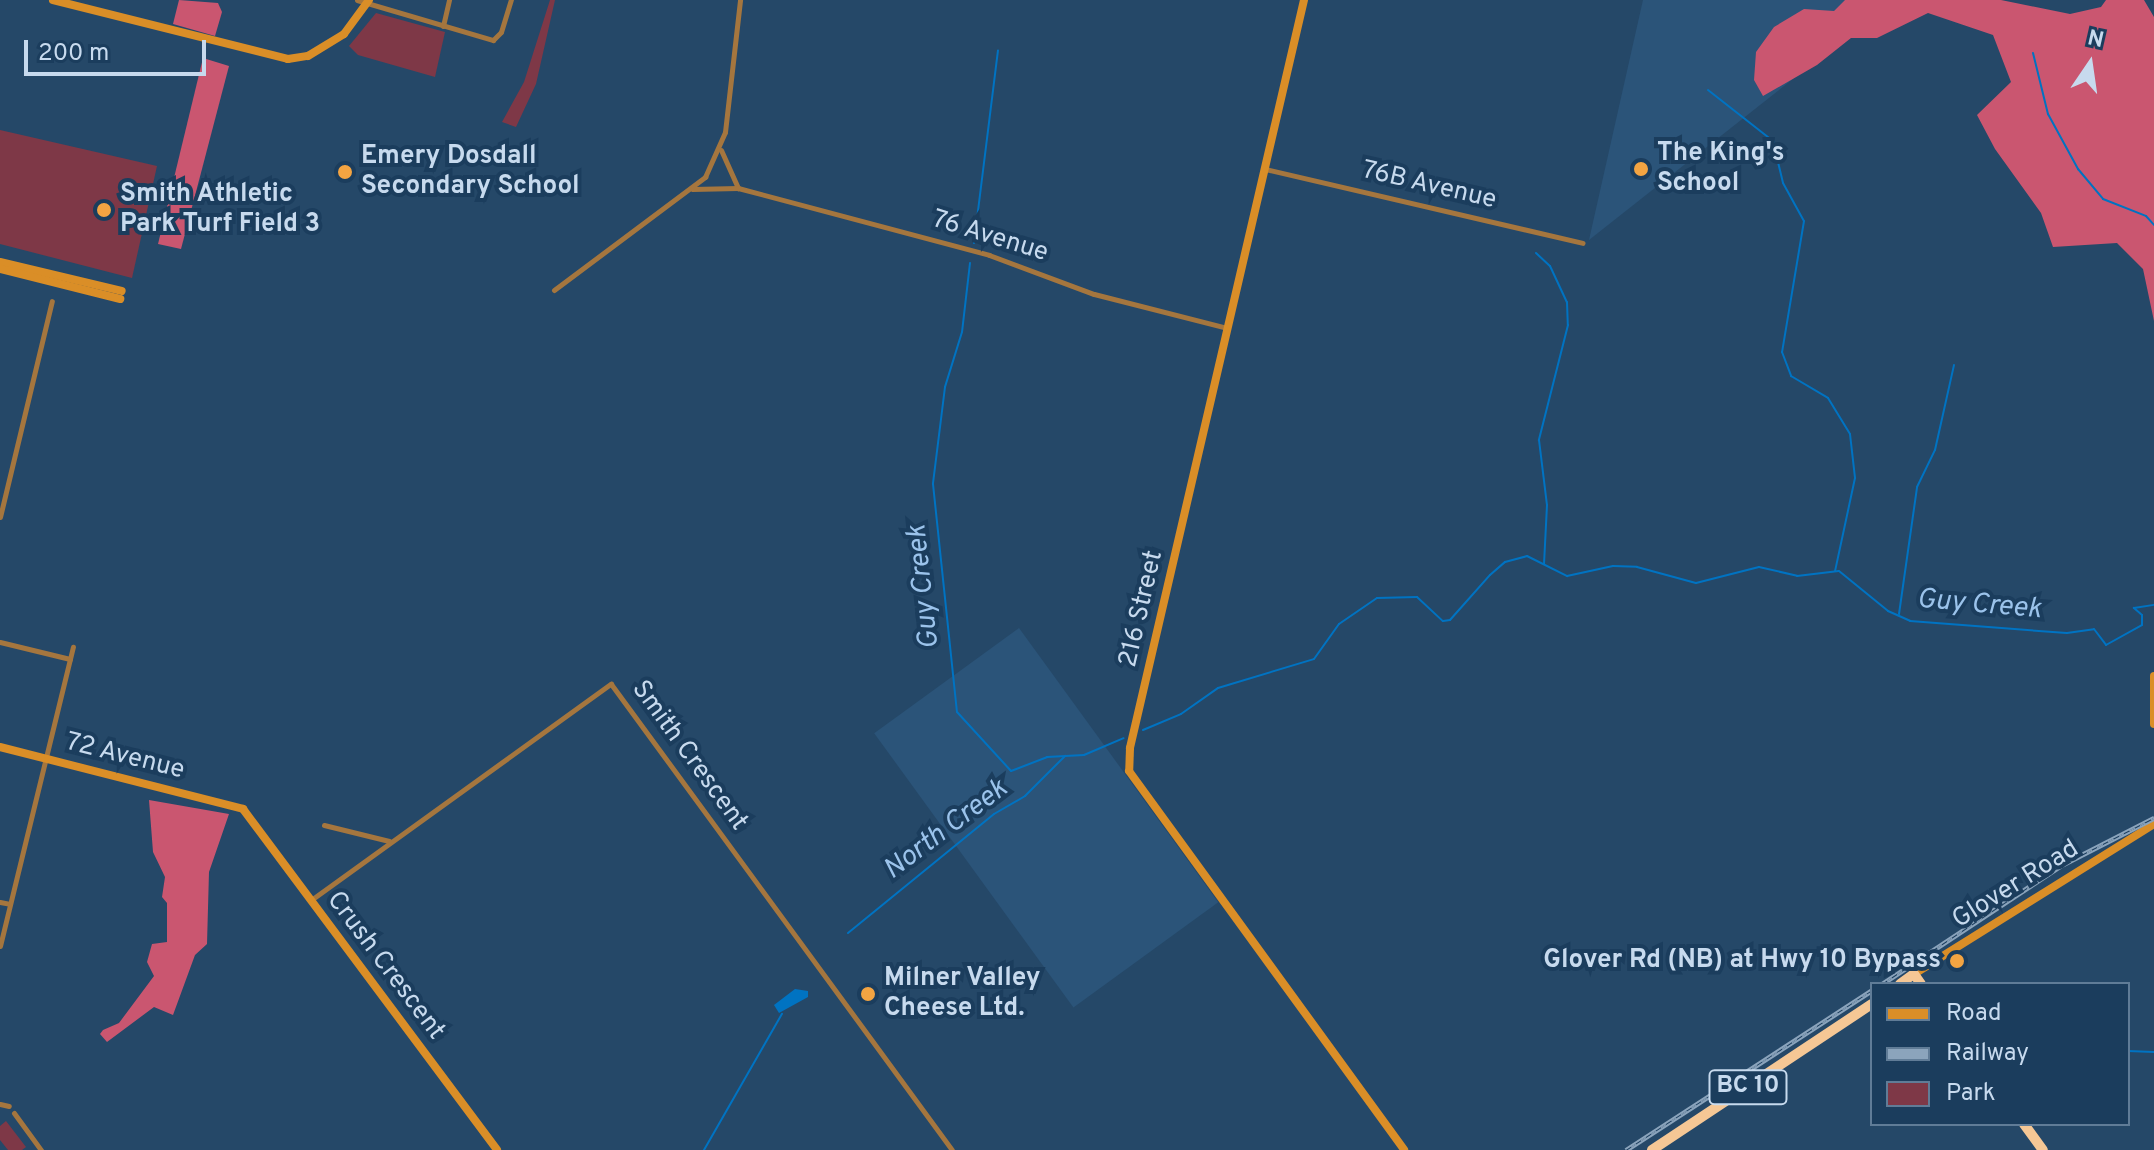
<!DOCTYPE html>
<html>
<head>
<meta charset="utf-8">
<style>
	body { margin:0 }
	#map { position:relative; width:2154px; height:1150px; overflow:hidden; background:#254868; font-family:Overpass,sans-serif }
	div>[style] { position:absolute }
	.built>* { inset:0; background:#2b5479; transform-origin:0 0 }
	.green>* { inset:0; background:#7e3847 }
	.forest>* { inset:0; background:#ca5670 }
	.water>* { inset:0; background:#0073c2 }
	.stream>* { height:2px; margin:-1px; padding:0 1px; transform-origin:1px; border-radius:1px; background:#0073c2 }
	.street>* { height:5px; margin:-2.5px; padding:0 2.5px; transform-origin:2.5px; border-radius:2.5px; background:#a5763e }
	.secondary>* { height:8px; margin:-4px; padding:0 4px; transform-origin:4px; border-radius:4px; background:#da8e27 }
	.highway>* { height:10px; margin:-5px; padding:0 5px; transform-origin:5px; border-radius:5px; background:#f5c795 }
	.rail>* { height:5px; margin-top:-2.5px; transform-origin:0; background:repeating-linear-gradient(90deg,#1b3d5d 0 6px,#8ba4bc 0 12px); box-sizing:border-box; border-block:2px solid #8ba4bc }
	.dots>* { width:22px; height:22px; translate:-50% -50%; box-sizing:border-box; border:4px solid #1b3d5d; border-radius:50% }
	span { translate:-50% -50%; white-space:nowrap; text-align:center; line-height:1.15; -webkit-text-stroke:8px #1b3d5d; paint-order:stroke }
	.shield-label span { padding:2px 6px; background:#1b3d5d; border:2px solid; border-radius:6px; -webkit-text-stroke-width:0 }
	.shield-label { font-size:24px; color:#c7daee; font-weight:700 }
	.poi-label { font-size:26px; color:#c7daee; font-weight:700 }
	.left { translate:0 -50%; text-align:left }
	.right { translate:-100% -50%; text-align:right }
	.street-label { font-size:26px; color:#c7daee }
	.water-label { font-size:28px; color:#9bc3eb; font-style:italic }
	.legend { position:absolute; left:1870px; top:982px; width:260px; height:144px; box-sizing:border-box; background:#1b3d5d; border:2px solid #607c97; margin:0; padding:10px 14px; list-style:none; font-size:24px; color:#c7daee }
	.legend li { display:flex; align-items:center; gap:16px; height:40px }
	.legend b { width:40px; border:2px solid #607c97 }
	.north { position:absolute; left:2050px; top:24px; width:80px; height:80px; -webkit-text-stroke:6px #1b3d5d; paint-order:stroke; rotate:13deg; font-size:22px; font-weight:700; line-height:32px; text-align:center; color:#c7daee }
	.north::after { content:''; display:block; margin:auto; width:28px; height:36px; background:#c7daee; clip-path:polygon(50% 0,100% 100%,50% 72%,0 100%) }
	.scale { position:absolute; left:24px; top:40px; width:182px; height:36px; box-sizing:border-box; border:4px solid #c7daee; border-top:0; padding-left:10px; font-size:24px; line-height:28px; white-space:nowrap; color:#c7daee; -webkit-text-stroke:6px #1b3d5d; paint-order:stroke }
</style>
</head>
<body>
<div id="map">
	<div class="built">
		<i style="clip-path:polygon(1643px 0,1893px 0,1589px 240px)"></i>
		<i style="left:1019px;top:628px;width:339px;height:179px;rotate:54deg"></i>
	</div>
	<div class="green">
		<i style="clip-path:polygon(550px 0,555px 0,536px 84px,516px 127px,502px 122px,524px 82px)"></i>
		<i style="clip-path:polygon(376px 13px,445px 32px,435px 77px,358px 55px,349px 46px)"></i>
		<i style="clip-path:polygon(0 130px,157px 166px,132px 278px,0 244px)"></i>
		<i style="clip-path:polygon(6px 1121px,26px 1147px,22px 1150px,8px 1150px,0 1140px,0 1126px)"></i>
	</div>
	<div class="forest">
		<i style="clip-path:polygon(179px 0,218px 3px,222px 12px,215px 36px,173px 24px)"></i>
		<i style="clip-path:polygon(1845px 0,2001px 0,2070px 14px,2101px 7px,2106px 0,2144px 0,2154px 17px,2154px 321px,2143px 269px,2117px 243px,2053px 247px,2041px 213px,1995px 149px,1977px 115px,2011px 82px,1993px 35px,1928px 13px,1877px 38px,1851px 38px,1817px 65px,1763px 96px,1754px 80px,1756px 52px,1774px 27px,1804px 9px,1834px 11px)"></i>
		<i style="clip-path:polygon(203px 58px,229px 66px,181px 249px,158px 244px)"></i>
		<i style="clip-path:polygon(149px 800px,229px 814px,209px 872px,207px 944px,195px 955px,173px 1015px,154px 1007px,107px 1042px,100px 1034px,103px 1030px,119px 1023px,154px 976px,147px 962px,152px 944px,167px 942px,167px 903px,162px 897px,165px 877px,153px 852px)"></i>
	</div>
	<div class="water">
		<i style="clip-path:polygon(795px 989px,808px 991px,808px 997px,779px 1013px,774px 1005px)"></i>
	</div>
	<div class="stream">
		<i style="left:2033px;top:53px;width:63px;rotate:76.2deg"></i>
		<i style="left:2048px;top:114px;width:63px;rotate:61.4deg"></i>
		<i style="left:2078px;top:169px;width:39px;rotate:50deg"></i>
		<i style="left:2103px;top:199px;width:46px;rotate:21.6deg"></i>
		<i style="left:2146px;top:216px;width:12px;rotate:48deg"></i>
		<i style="left:1708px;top:90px;width:83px;rotate:38.1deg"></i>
		<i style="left:1773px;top:141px;width:43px;rotate:76.6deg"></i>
		<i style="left:1783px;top:183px;width:43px;rotate:61.1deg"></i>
		<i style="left:1804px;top:221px;width:133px;rotate:99.5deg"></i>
		<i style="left:1782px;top:352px;width:26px;rotate:69deg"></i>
		<i style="left:1791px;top:376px;width:43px;rotate:30.7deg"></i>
		<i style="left:1828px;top:398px;width:42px;rotate:58.6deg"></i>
		<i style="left:1850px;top:434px;width:44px;rotate:83.5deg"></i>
		<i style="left:1855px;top:478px;width:95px;rotate:102.1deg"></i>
		<i style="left:974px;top:243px;width:194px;rotate:-82.9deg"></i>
		<i style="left:1536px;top:253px;width:19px;rotate:43deg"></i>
		<i style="left:1550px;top:266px;width:40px;rotate:65deg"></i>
		<i style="left:1567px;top:302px;width:23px;rotate:88deg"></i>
		<i style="left:1568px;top:325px;width:119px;rotate:104.2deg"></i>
		<i style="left:1539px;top:440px;width:65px;rotate:83deg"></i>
		<i style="left:1547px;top:505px;width:59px;rotate:92.9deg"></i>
		<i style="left:970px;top:263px;width:69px;rotate:96.6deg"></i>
		<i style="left:962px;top:332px;width:58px;rotate:107.2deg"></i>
		<i style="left:945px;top:387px;width:98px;rotate:97.1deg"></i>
		<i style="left:933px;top:484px;width:229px;rotate:84deg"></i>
		<i style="left:957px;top:712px;width:80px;rotate:47.5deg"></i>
		<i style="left:1011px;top:771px;width:39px;rotate:-21deg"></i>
		<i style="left:1047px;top:757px;width:37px;rotate:-3deg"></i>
		<i style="left:1084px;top:755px;width:43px;rotate:-23deg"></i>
		<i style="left:1899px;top:614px;width:128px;rotate:-81.9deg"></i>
		<i style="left:1917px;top:487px;width:41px;rotate:-64.1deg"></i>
		<i style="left:1935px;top:450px;width:87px;rotate:-77.4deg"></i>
		<i style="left:1143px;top:730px;width:41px;rotate:-22.8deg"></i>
		<i style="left:1181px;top:714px;width:45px;rotate:-35.1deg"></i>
		<i style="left:1218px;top:688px;width:100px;rotate:-16.8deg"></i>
		<i style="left:1314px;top:659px;width:43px;rotate:-54.5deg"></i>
		<i style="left:1339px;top:624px;width:46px;rotate:-34.4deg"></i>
		<i style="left:1377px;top:598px;width:40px;rotate:-1.4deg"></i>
		<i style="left:1417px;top:597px;width:35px;rotate:43deg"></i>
		<i style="left:1443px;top:621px;width:7px;rotate:-8deg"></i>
		<i style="left:1450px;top:620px;width:60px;rotate:-48.4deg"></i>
		<i style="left:1490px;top:575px;width:20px;rotate:-41deg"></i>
		<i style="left:1505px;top:562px;width:23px;rotate:-15deg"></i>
		<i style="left:1527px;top:556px;width:45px;rotate:26.6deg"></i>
		<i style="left:1567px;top:576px;width:47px;rotate:-12.3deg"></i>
		<i style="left:1613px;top:566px;width:24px;rotate:2deg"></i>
		<i style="left:1637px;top:567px;width:61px;rotate:15.2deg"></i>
		<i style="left:1696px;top:583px;width:65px;rotate:-14.3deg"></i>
		<i style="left:1759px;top:567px;width:39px;rotate:13deg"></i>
		<i style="left:1797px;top:576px;width:42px;rotate:-6.8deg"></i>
		<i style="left:1839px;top:571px;width:63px;rotate:39.2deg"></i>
		<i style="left:1888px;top:611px;width:24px;rotate:24deg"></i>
		<i style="left:1910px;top:621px;width:157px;rotate:4.4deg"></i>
		<i style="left:2067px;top:633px;width:27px;rotate:-8deg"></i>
		<i style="left:2094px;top:629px;width:20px;rotate:53deg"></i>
		<i style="left:2106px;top:645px;width:41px;rotate:-29.1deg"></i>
		<i style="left:2142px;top:625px;width:10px;rotate:-90deg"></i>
		<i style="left:2142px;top:615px;width:11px;rotate:-139deg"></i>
		<i style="left:2134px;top:608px;width:20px;rotate:-9deg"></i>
		<i style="left:848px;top:933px;width:188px;rotate:-39.2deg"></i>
		<i style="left:994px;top:814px;width:36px;rotate:-30deg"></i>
		<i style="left:1025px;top:796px;width:57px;rotate:-45deg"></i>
		<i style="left:2128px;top:1051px;width:26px;rotate:2deg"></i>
		<i style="left:704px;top:1150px;width:157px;rotate:-60.2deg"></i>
	</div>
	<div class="street">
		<i style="left:357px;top:0;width:142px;rotate:16.4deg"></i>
		<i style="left:493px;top:40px;width:11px;rotate:-45deg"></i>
		<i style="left:501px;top:32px;width:34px;rotate:-73deg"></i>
		<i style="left:443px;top:26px;width:27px;rotate:-77deg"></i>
		<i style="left:721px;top:150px;width:42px;rotate:65.9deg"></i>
		<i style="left:1265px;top:169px;width:326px;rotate:13.1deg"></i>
		<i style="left:692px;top:189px;width:46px;rotate:-1.2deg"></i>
		<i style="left:738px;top:188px;width:260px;rotate:14.9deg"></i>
		<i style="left:989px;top:255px;width:112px;rotate:20.4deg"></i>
		<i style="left:1094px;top:294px;width:137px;rotate:14.3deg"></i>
		<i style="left:554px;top:290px;width:189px;rotate:-36.8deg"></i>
		<i style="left:705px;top:177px;width:49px;rotate:-66deg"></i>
		<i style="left:725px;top:132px;width:133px;rotate:-83.5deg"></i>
		<i style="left:0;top:517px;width:222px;rotate:-76.5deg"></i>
		<i style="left:0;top:642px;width:72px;rotate:13.7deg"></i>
		<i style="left:324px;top:825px;width:67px;rotate:13.8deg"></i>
		<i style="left:311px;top:900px;width:370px;rotate:-35.8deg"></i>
		<i style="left:611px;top:684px;width:577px;rotate:53.8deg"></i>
		<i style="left:0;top:902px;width:10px;rotate:11deg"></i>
		<i style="left:0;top:946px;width:308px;rotate:-76.3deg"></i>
		<i style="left:0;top:1104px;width:9px;rotate:13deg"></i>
		<i style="left:14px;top:1113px;width:46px;rotate:53.9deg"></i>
	</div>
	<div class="secondary">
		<i style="left:53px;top:0;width:242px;rotate:14.1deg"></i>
		<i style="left:288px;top:59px;width:20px;rotate:-9deg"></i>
		<i style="left:308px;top:56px;width:42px;rotate:-31.4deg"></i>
		<i style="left:344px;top:34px;width:42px;rotate:-53.7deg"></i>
		<i style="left:1304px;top:0;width:768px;rotate:103.1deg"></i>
		<i style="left:1130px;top:748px;width:23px;rotate:92deg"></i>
		<i style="left:1129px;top:771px;width:468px;rotate:54deg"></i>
		<i style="left:0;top:262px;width:125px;rotate:13.4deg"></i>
		<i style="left:0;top:269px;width:124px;rotate:14deg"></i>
		<i style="left:2154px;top:676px;width:48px;rotate:90deg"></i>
		<i style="left:0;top:747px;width:251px;rotate:14.3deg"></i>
		<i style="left:243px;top:809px;width:425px;rotate:53.3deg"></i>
		<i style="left:1914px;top:974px;width:283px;rotate:-32deg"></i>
	</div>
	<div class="highway">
		<i style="left:1900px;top:984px;width:17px;rotate:-36deg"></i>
		<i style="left:1914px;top:974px;width:12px;rotate:55deg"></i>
		<i style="left:2024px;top:1124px;width:32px;rotate:54deg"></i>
		<i style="left:1652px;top:1150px;width:264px;rotate:-33.6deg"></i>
	</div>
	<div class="rail">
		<i style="left:1882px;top:984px;width:214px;rotate:-33.5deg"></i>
		<i style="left:2060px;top:866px;width:106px;rotate:-27.1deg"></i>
		<i style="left:1626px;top:1150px;width:293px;rotate:-33deg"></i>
	</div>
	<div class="dots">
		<i style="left:1641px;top:169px;background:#f3a442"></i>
		<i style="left:345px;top:172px;background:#f3a442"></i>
		<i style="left:104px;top:210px;background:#f3a442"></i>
		<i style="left:1957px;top:961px;background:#f3a442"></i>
		<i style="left:868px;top:994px;background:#f3a442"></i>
	</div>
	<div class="shield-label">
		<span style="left:1748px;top:1087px">BC 10</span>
	</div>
	<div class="poi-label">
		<span class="left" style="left:1657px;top:169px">The King's<br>School</span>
		<span class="left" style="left:361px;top:172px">Emery Dosdall<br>Secondary School</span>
		<span class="left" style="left:120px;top:210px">Smith Athletic<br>Park Turf Field 3</span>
		<span class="right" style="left:1941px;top:961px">Glover Rd (NB) at Hwy 10 Bypass</span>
		<span class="left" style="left:884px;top:994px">Milner Valley<br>Cheese Ltd.</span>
	</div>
	<div class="street-label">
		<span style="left:1429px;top:186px;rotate:13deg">76B Avenue</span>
		<span style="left:990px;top:237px;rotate:17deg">76 Avenue</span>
		<span style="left:1142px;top:609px;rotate:-77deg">216 Street</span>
		<span style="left:689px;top:756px;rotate:54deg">Smith Crescent</span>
		<span style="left:125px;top:757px;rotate:14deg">72 Avenue</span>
		<span style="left:2016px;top:885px;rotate:-32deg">Glover Road</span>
		<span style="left:385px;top:966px;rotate:53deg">Crush Crescent</span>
	</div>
	<div class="water-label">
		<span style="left:924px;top:587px;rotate:-96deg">Guy Creek</span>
		<span style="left:1979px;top:605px;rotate:5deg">Guy Creek</span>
		<span style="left:946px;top:830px;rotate:-37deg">North Creek</span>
	</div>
	<ul class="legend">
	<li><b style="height:10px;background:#da8e27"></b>Road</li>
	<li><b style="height:10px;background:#8ba4bc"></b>Railway</li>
	<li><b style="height:22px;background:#7e3847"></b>Park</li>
	</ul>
	<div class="north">N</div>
	<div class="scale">200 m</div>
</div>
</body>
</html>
